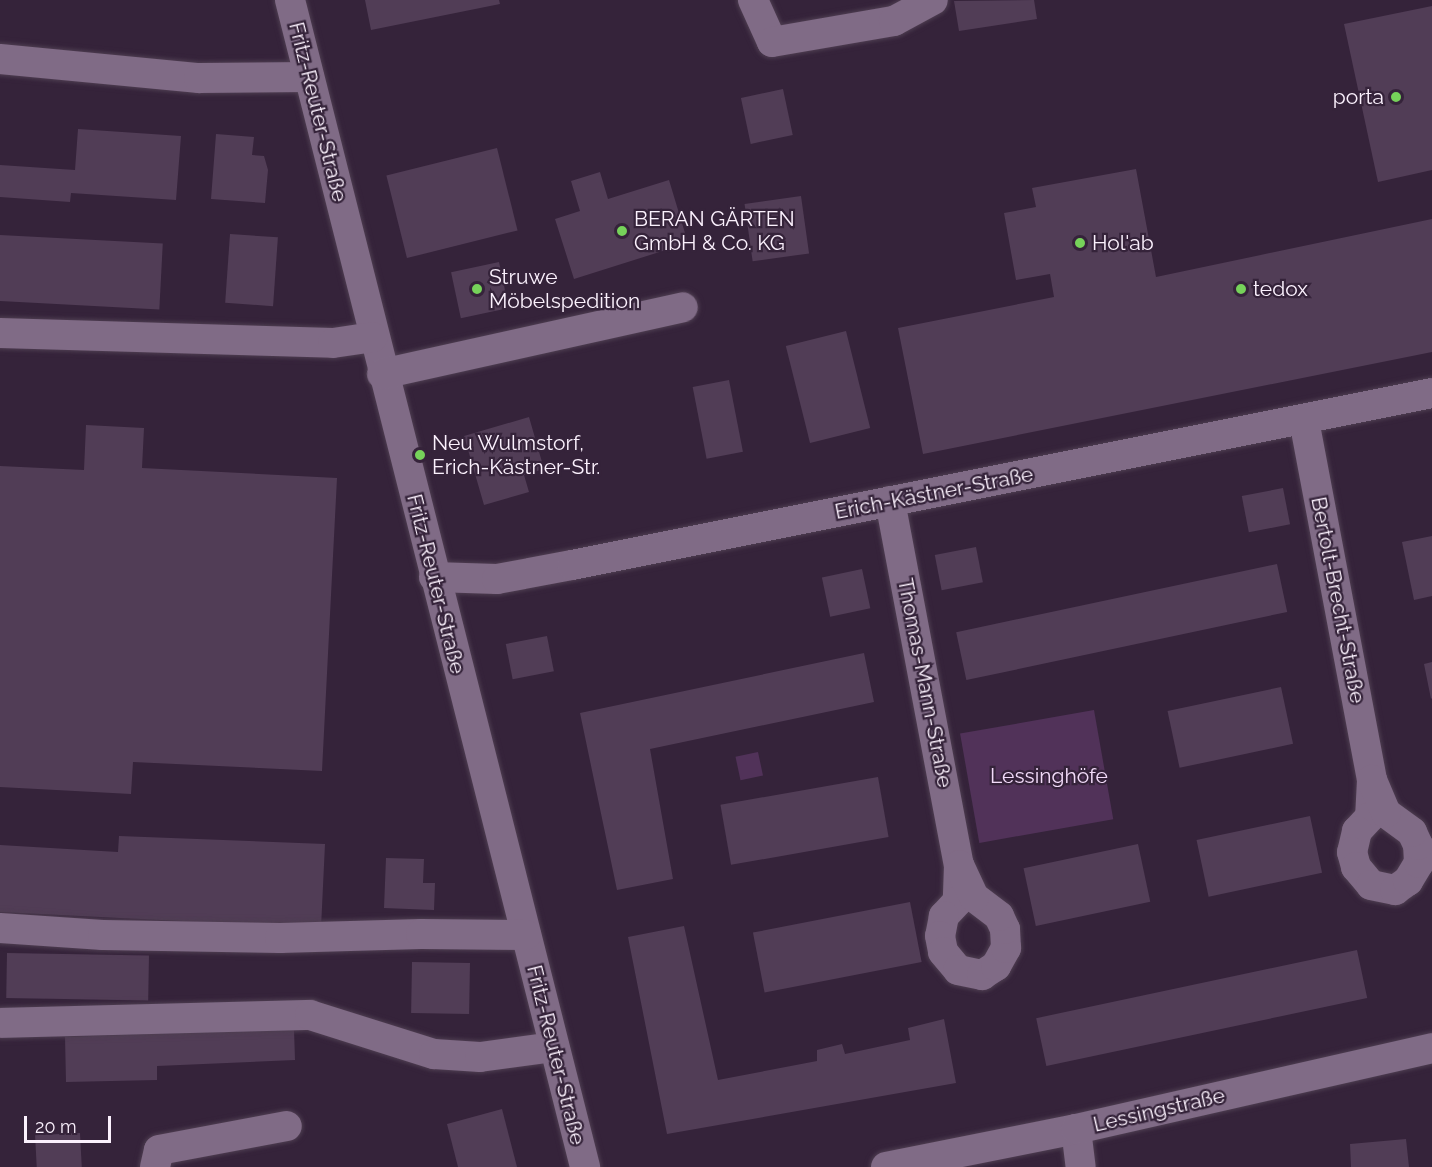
<!DOCTYPE html>
<html>
<head>
<meta charset="utf-8">
<style>
	body { margin:0 }
	#map { position:relative; width:1432px; height:1167px; overflow:hidden; background:#35233a; font-family:Raleway,sans-serif }
	div>[style] { position:absolute }
	.green>* { inset:0; background:#513259; transform-origin:0 0 }
	.building>* { inset:0; background:#513d56; transform-origin:0 0 }
	.roads { filter:drop-shadow(0 0 2px #4e3e51) drop-shadow(0 0 2px #4e3e51) }
	.minor>* { height:30px; margin:-15px; padding:0 15px; transform-origin:15px; border-radius:15px; background:#806b86 }
	.dots>* { width:16px; height:16px; translate:-50% -50%; box-sizing:border-box; border:3px solid #35233a; border-radius:50% }
	span { translate:-50% -50%; white-space:nowrap; text-align:center; line-height:1.15; -webkit-text-stroke:4.5px #35233a; paint-order:stroke }
	.poi-label { font-size:21px; color:#fbf1fd }
	.right { translate:-100% -50%; text-align:right }
	.left { translate:0 -50%; text-align:left }
	.street-label { font-size:21px; color:#fbf1fd }
	.park-label { font-size:21px; color:#f2dbf9 }
	.scale { position:absolute; left:24px; top:1116px; width:87px; height:27px; box-sizing:border-box; border:3px solid #fbf1fd; border-top:0; padding-left:8px; font-size:18px; line-height:21px; white-space:nowrap; color:#fbf1fd; -webkit-text-stroke:4px #35233a; paint-order:stroke }
</style>
</head>
<body>
<div id="map">
	<div class="green">
		<i style="left:1094px;top:710px;width:111px;height:136px;rotate:80deg"></i>
		<i style="left:758px;top:752px;width:24px;height:23px;rotate:78deg"></i>
	</div>
	<div class="building">
		<i style="clip-path:polygon(365px 0,499px 0,500px 4px,371px 30px)"></i>
		<i style="clip-path:polygon(1034px 0,1037px 19px,959px 31px,954px 1px)"></i>
		<i style="clip-path:polygon(1432px 6px,1432px 170px,1378px 182px,1344px 24px)"></i>
		<i style="left:783px;top:89px;width:47px;height:43px;rotate:78deg"></i>
		<i style="clip-path:polygon(78px 129px,181px 136px,176px 200px,71px 193px,70px 202px,0 197px,0 165px,75px 170px)"></i>
		<i style="clip-path:polygon(216px 134px,254px 137px,252px 155px,264px 156px,268px 170px,265px 203px,211px 199px)"></i>
		<i style="left:497px;top:148px;width:85px;height:114px;rotate:76deg"></i>
		<i style="clip-path:polygon(1136px 169px,1156px 277px,1432px 219px,1432px 352px,923px 454px,898px 328px,1054px 297px,1050px 274px,1016px 280px,1004px 213px,1036px 207px,1032px 188px)"></i>
		<i style="clip-path:polygon(600px 172px,608px 199px,669px 180px,688px 243px,574px 279px,555px 219px,580px 211px,571px 181px)"></i>
		<i style="left:801px;top:196px;width:58px;height:57px;rotate:82deg"></i>
		<i style="left:230px;top:234px;width:48px;height:69px;rotate:4deg"></i>
		<i style="left:0;top:235px;width:163px;height:66px;rotate:3deg"></i>
		<i style="left:499px;top:262px;width:47px;height:49px;rotate:78deg"></i>
		<i style="left:846px;top:331px;width:100px;height:62px;rotate:76deg"></i>
		<i style="left:729px;top:380px;width:73px;height:37px;rotate:79deg"></i>
		<i style="clip-path:polygon(529px 417px,544px 469px,524px 475px,529px 492px,484px 505px,464px 436px)"></i>
		<i style="clip-path:polygon(86px 425px,144px 428px,142px 468px,337px 478px,322px 771px,133px 762px,131px 794px,0 787px,0 466px,84px 470px)"></i>
		<i style="left:1283px;top:488px;width:37px;height:42px;rotate:79deg"></i>
		<i style="clip-path:polygon(1432px 536px,1432px 596px,1414px 600px,1402px 542px)"></i>
		<i style="left:976px;top:547px;width:36px;height:42px;rotate:79deg"></i>
		<i style="left:1277px;top:564px;width:49px;height:328px;rotate:78deg"></i>
		<i style="left:862px;top:569px;width:40px;height:41px;rotate:78deg"></i>
		<i style="left:547px;top:636px;width:36px;height:42px;rotate:79deg"></i>
		<i style="clip-path:polygon(864px 653px,874px 702px,650px 749px,673px 879px,617px 890px,580px 713px)"></i>
		<i style="clip-path:polygon(1432px 662px,1432px 698px,1431px 699px,1424px 664px)"></i>
		<i style="left:1281px;top:687px;width:58px;height:116px;rotate:78deg"></i>
		<i style="left:878px;top:777px;width:61px;height:160px;rotate:80deg"></i>
		<i style="left:1310px;top:816px;width:58px;height:116px;rotate:78deg"></i>
		<i style="clip-path:polygon(119px 836px,325px 844px,321px 928px,0 912px,0 845px,118px 852px)"></i>
		<i style="left:1138px;top:844px;width:59px;height:117px;rotate:78deg"></i>
		<i style="clip-path:polygon(386px 858px,424px 859px,423px 883px,435px 883px,434px 910px,384px 908px)"></i>
		<i style="left:910px;top:902px;width:61px;height:160px;rotate:79deg"></i>
		<i style="clip-path:polygon(684px 926px,718px 1080px,817px 1061px,817px 1050px,842px 1044px,845px 1054px,910px 1040px,908px 1028px,944px 1019px,956px 1083px,667px 1134px,628px 937px)"></i>
		<i style="left:1357px;top:950px;width:49px;height:328px;rotate:78deg"></i>
		<i style="left:7px;top:953px;width:142px;height:45px;rotate:1deg"></i>
		<i style="left:412px;top:962px;width:58px;height:51px;rotate:1deg"></i>
		<i style="clip-path:polygon(294px 1029px,295px 1060px,157px 1066px,157px 1080px,66px 1082px,65px 1037px)"></i>
		<i style="clip-path:polygon(502px 1109px,517px 1167px,458px 1167px,447px 1124px)"></i>
		<i style="left:80px;top:1133px;width:34px;height:45px;rotate:87deg"></i>
		<i style="clip-path:polygon(1406px 1139px,1409px 1167px,1351px 1167px,1350px 1144px)"></i>
	</div>
	<div class="roads">
		<div class="minor">
			<i style="left:290px;top:0;width:1204px;rotate:75.81deg"></i>
			<i style="left:753px;top:0;width:46px;rotate:65.7deg"></i>
			<i style="left:772px;top:42px;width:124px;rotate:-9.8deg"></i>
			<i style="left:894px;top:21px;width:44px;rotate:-28.3deg"></i>
			<i style="left:0;top:59px;width:200px;rotate:5.5deg"></i>
			<i style="left:199px;top:78px;width:110px;rotate:-0.5deg"></i>
			<i style="left:0;top:333px;width:333px;rotate:1.7deg"></i>
			<i style="left:333px;top:343px;width:40px;rotate:-8.5deg"></i>
			<i style="left:382px;top:374px;width:308px;rotate:-12.5deg"></i>
			<i style="left:1304px;top:420px;width:366px;rotate:79.3deg"></i>
			<i style="left:1372px;top:780px;width:37px;rotate:93deg"></i>
			<i style="left:1370px;top:817px;width:19px;rotate:133deg"></i>
			<i style="left:1357px;top:831px;width:22px;rotate:103deg"></i>
			<i style="left:1352px;top:852px;width:16px;rotate:75deg"></i>
			<i style="left:1356px;top:867px;width:23px;rotate:50deg"></i>
			<i style="left:1371px;top:885px;width:25px;rotate:12deg"></i>
			<i style="left:1395px;top:890px;width:16px;rotate:-35deg"></i>
			<i style="left:1408px;top:881px;width:21px;rotate:-59deg"></i>
			<i style="left:1419px;top:863px;width:18px;rotate:-93deg"></i>
			<i style="left:1418px;top:845px;width:14px;rotate:-115deg"></i>
			<i style="left:1412px;top:832px;width:32px;rotate:-144deg"></i>
			<i style="left:1386px;top:813px;width:36px;rotate:-113deg"></i>
			<i style="left:890px;top:501px;width:370px;rotate:79.3deg"></i>
			<i style="left:959px;top:865px;width:36px;rotate:92deg"></i>
			<i style="left:958px;top:901px;width:21px;rotate:133deg"></i>
			<i style="left:944px;top:916px;width:20px;rotate:101deg"></i>
			<i style="left:940px;top:936px;width:16px;rotate:79deg"></i>
			<i style="left:943px;top:952px;width:23px;rotate:50deg"></i>
			<i style="left:958px;top:970px;width:25px;rotate:12deg"></i>
			<i style="left:982px;top:975px;width:17px;rotate:-33deg"></i>
			<i style="left:996px;top:966px;width:21px;rotate:-61deg"></i>
			<i style="left:1006px;top:948px;width:19px;rotate:-93deg"></i>
			<i style="left:1005px;top:929px;width:14px;rotate:-115deg"></i>
			<i style="left:999px;top:916px;width:31px;rotate:-143deg"></i>
			<i style="left:974px;top:897px;width:35px;rotate:-115deg"></i>
			<i style="left:434px;top:577px;width:63px;rotate:1.8deg"></i>
			<i style="left:497px;top:579px;width:76px;rotate:-10.6deg"></i>
			<i style="left:572px;top:565px;width:877px;rotate:-11.31deg"></i>
			<i style="left:0;top:928px;width:103px;rotate:3.9deg"></i>
			<i style="left:103px;top:935px;width:177px;rotate:1deg"></i>
			<i style="left:280px;top:938px;width:141px;rotate:-1.6deg"></i>
			<i style="left:421px;top:934px;width:105px;rotate:0.5deg"></i>
			<i style="left:1px;top:1023px;width:309px;rotate:-1.5deg"></i>
			<i style="left:310px;top:1015px;width:130px;rotate:17.5deg"></i>
			<i style="left:434px;top:1054px;width:46px;rotate:3.7deg"></i>
			<i style="left:480px;top:1057px;width:75px;rotate:-7.7deg"></i>
			<i style="left:1076px;top:1129px;width:38px;rotate:83deg"></i>
			<i style="left:155px;top:1167px;width:17px;rotate:-77deg"></i>
			<i style="left:159px;top:1150px;width:130px;rotate:-10.6deg"></i>
			<i style="left:886px;top:1167px;width:194px;rotate:-11.3deg"></i>
			<i style="left:1076px;top:1129px;width:365px;rotate:-12.8deg"></i>
		</div>
	</div>
	<div class="dots">
		<i style="left:1396px;top:97px;background:#76d25a"></i>
		<i style="left:622px;top:231px;background:#76d25a"></i>
		<i style="left:1080px;top:243px;background:#76d25a"></i>
		<i style="left:477px;top:289px;background:#76d25a"></i>
		<i style="left:1241px;top:289px;background:#76d25a"></i>
		<i style="left:420px;top:455px;background:#76d25a"></i>
	</div>
	<div class="poi-label">
		<span class="right" style="left:1384px;top:97px">porta</span>
		<span class="left" style="left:634px;top:231px">BERAN GÄRTEN<br>GmbH &amp; Co. KG</span>
		<span class="left" style="left:1092px;top:243px">Hol'ab</span>
		<span class="left" style="left:489px;top:289px">Struwe<br>Möbelspedition</span>
		<span class="left" style="left:1253px;top:289px">tedox</span>
		<span class="left" style="left:432px;top:455px">Neu Wulmstorf,<br>Erich-Kästner-Str.</span>
	</div>
	<div class="street-label">
		<span style="left:318px;top:112px;rotate:76deg">Fritz-Reuter-Straße</span>
		<span style="left:934px;top:493px;rotate:-11deg">Erich-Kästner-Straße</span>
		<span style="left:436px;top:584px;rotate:76deg">Fritz-Reuter-Straße</span>
		<span style="left:1338px;top:600px;rotate:79deg">Bertolt-Brecht-Straße</span>
		<span style="left:925px;top:683px;rotate:79deg">Thomas-Mann-Straße</span>
		<span style="left:556px;top:1055px;rotate:76deg">Fritz-Reuter-Straße</span>
		<span style="left:1159px;top:1110px;rotate:-13deg">Lessingstraße</span>
	</div>
	<div class="park-label">
		<span style="left:1049px;top:776px">Lessinghöfe</span>
	</div>
	<div class="scale">20 m</div>
</div>
</body>
</html>
